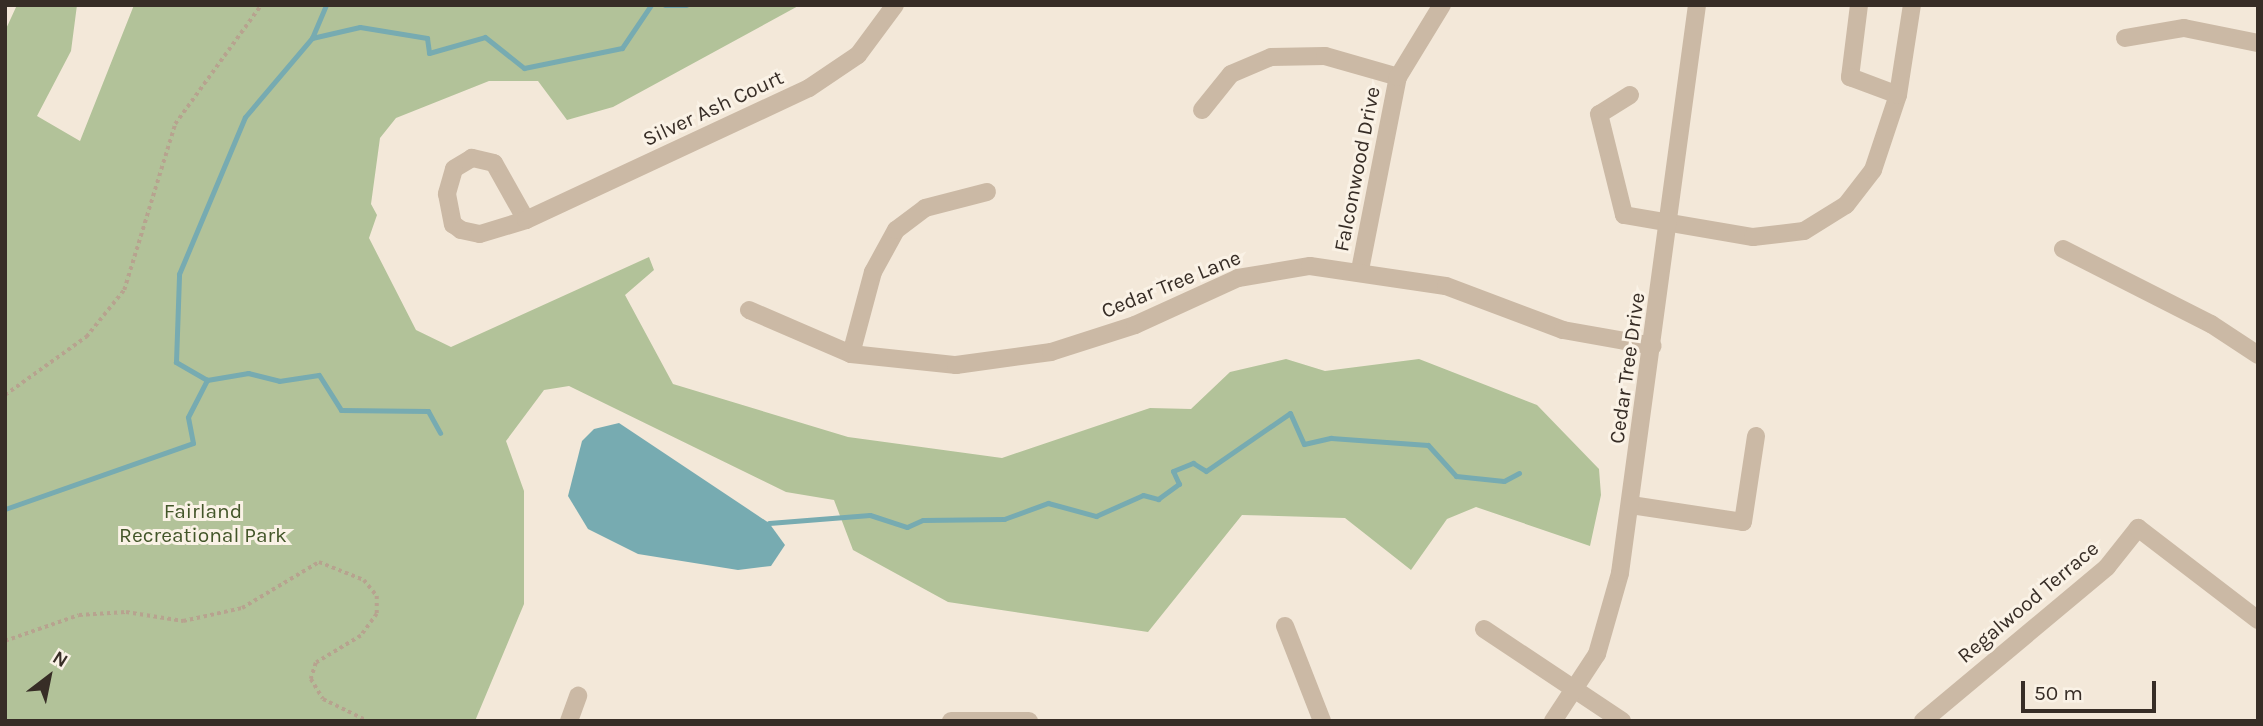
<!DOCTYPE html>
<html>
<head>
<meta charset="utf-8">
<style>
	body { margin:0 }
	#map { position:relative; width:2263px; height:726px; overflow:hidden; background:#f3e8d9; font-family:Karla,sans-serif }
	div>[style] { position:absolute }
	.green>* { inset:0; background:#b2c299 }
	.water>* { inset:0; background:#77abb1 }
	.stream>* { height:5px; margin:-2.5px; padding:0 2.5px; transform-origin:2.5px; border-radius:2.5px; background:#77abb1 }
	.path>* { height:3.5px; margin-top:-1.75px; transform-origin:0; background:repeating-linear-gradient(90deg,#b7a38f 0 3.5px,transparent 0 7px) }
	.minor>* { height:18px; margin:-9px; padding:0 9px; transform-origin:9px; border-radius:9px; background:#cbb9a5 }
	span { translate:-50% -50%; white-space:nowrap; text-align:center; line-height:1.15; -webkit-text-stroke:6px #faf2e6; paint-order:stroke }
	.street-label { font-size:21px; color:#372d26 }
	.park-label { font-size:21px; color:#435629 }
	.frame { position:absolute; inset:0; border:7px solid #372d26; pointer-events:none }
	.north { position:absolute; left:14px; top:642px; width:70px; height:70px; -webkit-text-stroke:5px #faf2e6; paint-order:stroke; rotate:32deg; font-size:19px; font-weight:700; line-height:28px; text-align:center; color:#372d26 }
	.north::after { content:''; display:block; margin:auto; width:24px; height:32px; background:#372d26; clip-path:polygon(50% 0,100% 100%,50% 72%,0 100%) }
	.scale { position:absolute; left:2021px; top:681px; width:135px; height:32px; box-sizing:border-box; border:4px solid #372d26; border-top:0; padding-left:9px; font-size:21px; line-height:24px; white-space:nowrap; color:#372d26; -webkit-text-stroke:5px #faf2e6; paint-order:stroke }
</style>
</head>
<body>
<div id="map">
	<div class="green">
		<i style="clip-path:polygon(17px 5px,77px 5px,71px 51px,37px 116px,80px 141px,134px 5px,800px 5px,613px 107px,567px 120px,538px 81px,489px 81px,396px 118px,380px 138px,371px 204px,377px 215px,369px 238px,416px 330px,451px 347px,649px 257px,654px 270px,625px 295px,673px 384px,848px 437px,1002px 458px,1150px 408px,1191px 409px,1230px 372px,1286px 359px,1325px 371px,1419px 359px,1537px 405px,1599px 469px,1601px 495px,1590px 546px,1476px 507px,1447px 519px,1411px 570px,1345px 518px,1242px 515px,1148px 632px,948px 602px,853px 550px,834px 500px,786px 492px,569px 386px,544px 390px,506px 441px,524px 491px,524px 604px,475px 721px,5px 721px,5px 31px)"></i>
	</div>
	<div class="water">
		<i style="clip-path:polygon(619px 423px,769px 523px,785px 545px,771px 566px,738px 570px,638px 554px,588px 529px,568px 496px,582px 441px,594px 429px)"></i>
	</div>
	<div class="stream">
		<i style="left:665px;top:5px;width:21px"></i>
		<i style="left:312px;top:38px;width:49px;rotate:-12.9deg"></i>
		<i style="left:360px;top:27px;width:68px;rotate:9.3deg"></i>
		<i style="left:427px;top:38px;width:15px;rotate:82deg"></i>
		<i style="left:429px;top:53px;width:58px;rotate:-15.9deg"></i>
		<i style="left:485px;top:37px;width:50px;rotate:38.5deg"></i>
		<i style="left:524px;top:68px;width:100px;rotate:-11.5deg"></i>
		<i style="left:622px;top:48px;width:52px;rotate:-56deg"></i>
		<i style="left:207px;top:380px;width:42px;rotate:-9.7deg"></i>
		<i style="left:248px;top:373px;width:32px;rotate:14deg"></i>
		<i style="left:279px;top:381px;width:40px;rotate:-8.5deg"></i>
		<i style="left:319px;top:375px;width:41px;rotate:57.8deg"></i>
		<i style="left:341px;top:410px;width:87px;rotate:0.7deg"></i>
		<i style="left:428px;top:411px;width:25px;rotate:61deg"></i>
		<i style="left:5px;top:509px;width:199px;rotate:-19.3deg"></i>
		<i style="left:193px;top:443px;width:26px;rotate:-101deg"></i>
		<i style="left:188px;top:417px;width:42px;rotate:-62.8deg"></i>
		<i style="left:207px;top:380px;width:36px;rotate:-150deg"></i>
		<i style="left:176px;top:362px;width:88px;rotate:-88deg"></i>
		<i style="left:179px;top:274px;width:170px;rotate:-67.2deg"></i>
		<i style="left:245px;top:117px;width:104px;rotate:-49.7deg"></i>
		<i style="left:312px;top:38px;width:36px;rotate:-67deg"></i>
		<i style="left:769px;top:523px;width:101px;rotate:-4.5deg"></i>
		<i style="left:870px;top:515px;width:39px;rotate:18deg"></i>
		<i style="left:907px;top:527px;width:17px;rotate:-24deg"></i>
		<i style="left:923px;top:520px;width:81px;rotate:-0.7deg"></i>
		<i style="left:1004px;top:519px;width:47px;rotate:-20deg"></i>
		<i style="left:1048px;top:503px;width:50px;rotate:15.2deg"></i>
		<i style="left:1096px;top:516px;width:51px;rotate:-24.1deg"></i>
		<i style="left:1143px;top:495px;width:16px;rotate:15deg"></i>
		<i style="left:1158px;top:499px;width:26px;rotate:-36deg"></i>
		<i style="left:1179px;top:484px;width:14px;rotate:-115deg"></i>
		<i style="left:1173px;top:471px;width:22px;rotate:-22deg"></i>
		<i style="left:1193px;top:463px;width:15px;rotate:32deg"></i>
		<i style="left:1206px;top:471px;width:102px;rotate:-34.6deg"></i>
		<i style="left:1290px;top:413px;width:34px;rotate:66deg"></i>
		<i style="left:1304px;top:444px;width:28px;rotate:-13deg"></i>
		<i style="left:1331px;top:438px;width:97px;rotate:4.1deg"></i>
		<i style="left:1428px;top:445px;width:42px;rotate:47.9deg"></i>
		<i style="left:1456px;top:476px;width:48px;rotate:5.9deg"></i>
		<i style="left:1504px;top:481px;width:17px;rotate:-28deg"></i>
	</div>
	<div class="path">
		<i style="left:5px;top:395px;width:100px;rotate:-35.6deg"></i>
		<i style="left:86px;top:337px;width:60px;rotate:-51deg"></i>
		<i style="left:124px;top:290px;width:174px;rotate:-72.9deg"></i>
		<i style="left:175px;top:124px;width:147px;rotate:-54.1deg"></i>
		<i style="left:5px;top:641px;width:78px;rotate:-19.4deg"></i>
		<i style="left:79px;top:615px;width:47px;rotate:-3.7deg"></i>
		<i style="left:126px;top:612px;width:58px;rotate:9deg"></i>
		<i style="left:183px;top:621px;width:60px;rotate:-12.4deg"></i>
		<i style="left:242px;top:608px;width:90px;rotate:-30.9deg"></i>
		<i style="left:319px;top:562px;width:48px;rotate:21.8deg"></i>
		<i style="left:364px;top:580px;width:21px;rotate:51deg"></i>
		<i style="left:377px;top:596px;width:18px;rotate:90deg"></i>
		<i style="left:377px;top:614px;width:27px;rotate:126deg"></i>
		<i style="left:361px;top:636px;width:52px;rotate:149deg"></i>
		<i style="left:316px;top:663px;width:17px;rotate:107deg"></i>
		<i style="left:311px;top:679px;width:23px;rotate:59deg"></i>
		<i style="left:323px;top:699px;width:50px;rotate:26.1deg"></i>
	</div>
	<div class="minor">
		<i style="left:1859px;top:5px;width:73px;rotate:97.1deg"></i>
		<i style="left:1850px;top:77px;width:51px;rotate:20.6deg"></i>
		<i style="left:2125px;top:38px;width:60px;rotate:-9.6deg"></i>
		<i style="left:2184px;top:28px;width:76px;rotate:11.5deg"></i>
		<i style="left:1630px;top:95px;width:36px;rotate:148deg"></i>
		<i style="left:1599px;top:114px;width:104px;rotate:76.1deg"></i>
		<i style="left:1624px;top:215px;width:131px;rotate:9.7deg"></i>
		<i style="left:1753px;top:237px;width:51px;rotate:-6.7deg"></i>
		<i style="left:1804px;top:231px;width:49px;rotate:-31.8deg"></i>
		<i style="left:1846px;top:205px;width:44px;rotate:-52.4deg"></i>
		<i style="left:1873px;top:170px;width:79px;rotate:-71.6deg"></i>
		<i style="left:1898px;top:95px;width:91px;rotate:-81.2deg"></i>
		<i style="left:1202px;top:110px;width:46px;rotate:-51.1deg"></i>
		<i style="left:1231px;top:74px;width:43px;rotate:-23deg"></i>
		<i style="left:1271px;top:57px;width:54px;rotate:-1.1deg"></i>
		<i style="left:1325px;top:56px;width:76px;rotate:16deg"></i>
		<i style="left:526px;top:220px;width:65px;rotate:-119.3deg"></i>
		<i style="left:494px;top:163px;width:23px;rotate:-167deg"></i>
		<i style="left:472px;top:158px;width:21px;rotate:149deg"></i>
		<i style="left:454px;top:169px;width:26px;rotate:106deg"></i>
		<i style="left:447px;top:194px;width:31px;rotate:79deg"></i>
		<i style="left:453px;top:224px;width:10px;rotate:37deg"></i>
		<i style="left:461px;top:230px;width:19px;rotate:12deg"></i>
		<i style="left:480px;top:234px;width:48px;rotate:-16.9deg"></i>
		<i style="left:526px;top:220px;width:312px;rotate:-25deg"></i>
		<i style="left:809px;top:88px;width:59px;rotate:-34deg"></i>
		<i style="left:858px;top:55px;width:62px;rotate:-53.5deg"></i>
		<i style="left:2063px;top:249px;width:166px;rotate:26.9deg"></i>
		<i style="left:2211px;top:324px;width:56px;rotate:33.4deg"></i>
		<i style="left:1360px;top:270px;width:197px;rotate:-78.9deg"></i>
		<i style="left:1398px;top:77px;width:84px;rotate:-58.6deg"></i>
		<i style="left:749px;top:310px;width:111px;rotate:23.3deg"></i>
		<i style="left:851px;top:354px;width:106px;rotate:6deg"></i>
		<i style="left:956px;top:365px;width:96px;rotate:-7.8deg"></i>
		<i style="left:1051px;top:352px;width:88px;rotate:-17.8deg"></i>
		<i style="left:1135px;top:325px;width:113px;rotate:-24.5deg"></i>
		<i style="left:1238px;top:278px;width:73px;rotate:-9.5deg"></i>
		<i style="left:1310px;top:266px;width:137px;rotate:8.4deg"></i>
		<i style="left:1446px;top:286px;width:125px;rotate:20.6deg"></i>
		<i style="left:1563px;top:330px;width:91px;rotate:10.1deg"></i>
		<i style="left:851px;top:354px;width:85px;rotate:-75deg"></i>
		<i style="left:873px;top:272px;width:48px;rotate:-61.3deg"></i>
		<i style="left:896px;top:230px;width:36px;rotate:-37deg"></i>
		<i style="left:925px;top:208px;width:64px;rotate:-14.5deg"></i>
		<i style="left:1631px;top:505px;width:113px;rotate:8.6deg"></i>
		<i style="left:1743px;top:522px;width:87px;rotate:-81.4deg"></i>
		<i style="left:1285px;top:626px;width:102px;rotate:68.7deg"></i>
		<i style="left:1484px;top:629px;width:166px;rotate:33.7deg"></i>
		<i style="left:569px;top:721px;width:27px;rotate:-70deg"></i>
		<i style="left:951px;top:721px;width:78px"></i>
		<i style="left:1553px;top:721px;width:80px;rotate:-56.7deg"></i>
		<i style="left:1597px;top:654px;width:84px;rotate:-74.1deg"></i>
		<i style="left:1620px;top:573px;width:573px;rotate:-82.28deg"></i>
		<i style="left:1923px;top:721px;width:240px;rotate:-39.9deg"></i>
		<i style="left:2107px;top:567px;width:50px;rotate:-51.5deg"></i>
		<i style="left:2138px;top:528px;width:151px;rotate:37.5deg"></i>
	</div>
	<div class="street-label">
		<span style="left:713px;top:108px;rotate:-25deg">Silver Ash Court</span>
		<span style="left:1357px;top:169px;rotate:-79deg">Falconwood Drive</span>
		<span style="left:1171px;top:284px;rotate:-22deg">Cedar Tree Lane</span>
		<span style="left:1627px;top:368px;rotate:-82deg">Cedar Tree Drive</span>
		<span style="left:2028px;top:602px;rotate:-40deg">Regalwood Terrace</span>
	</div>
	<div class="park-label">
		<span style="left:203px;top:523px">Fairland<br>Recreational Park</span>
	</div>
	<div class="frame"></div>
	<div class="north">N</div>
	<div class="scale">50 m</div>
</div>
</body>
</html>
